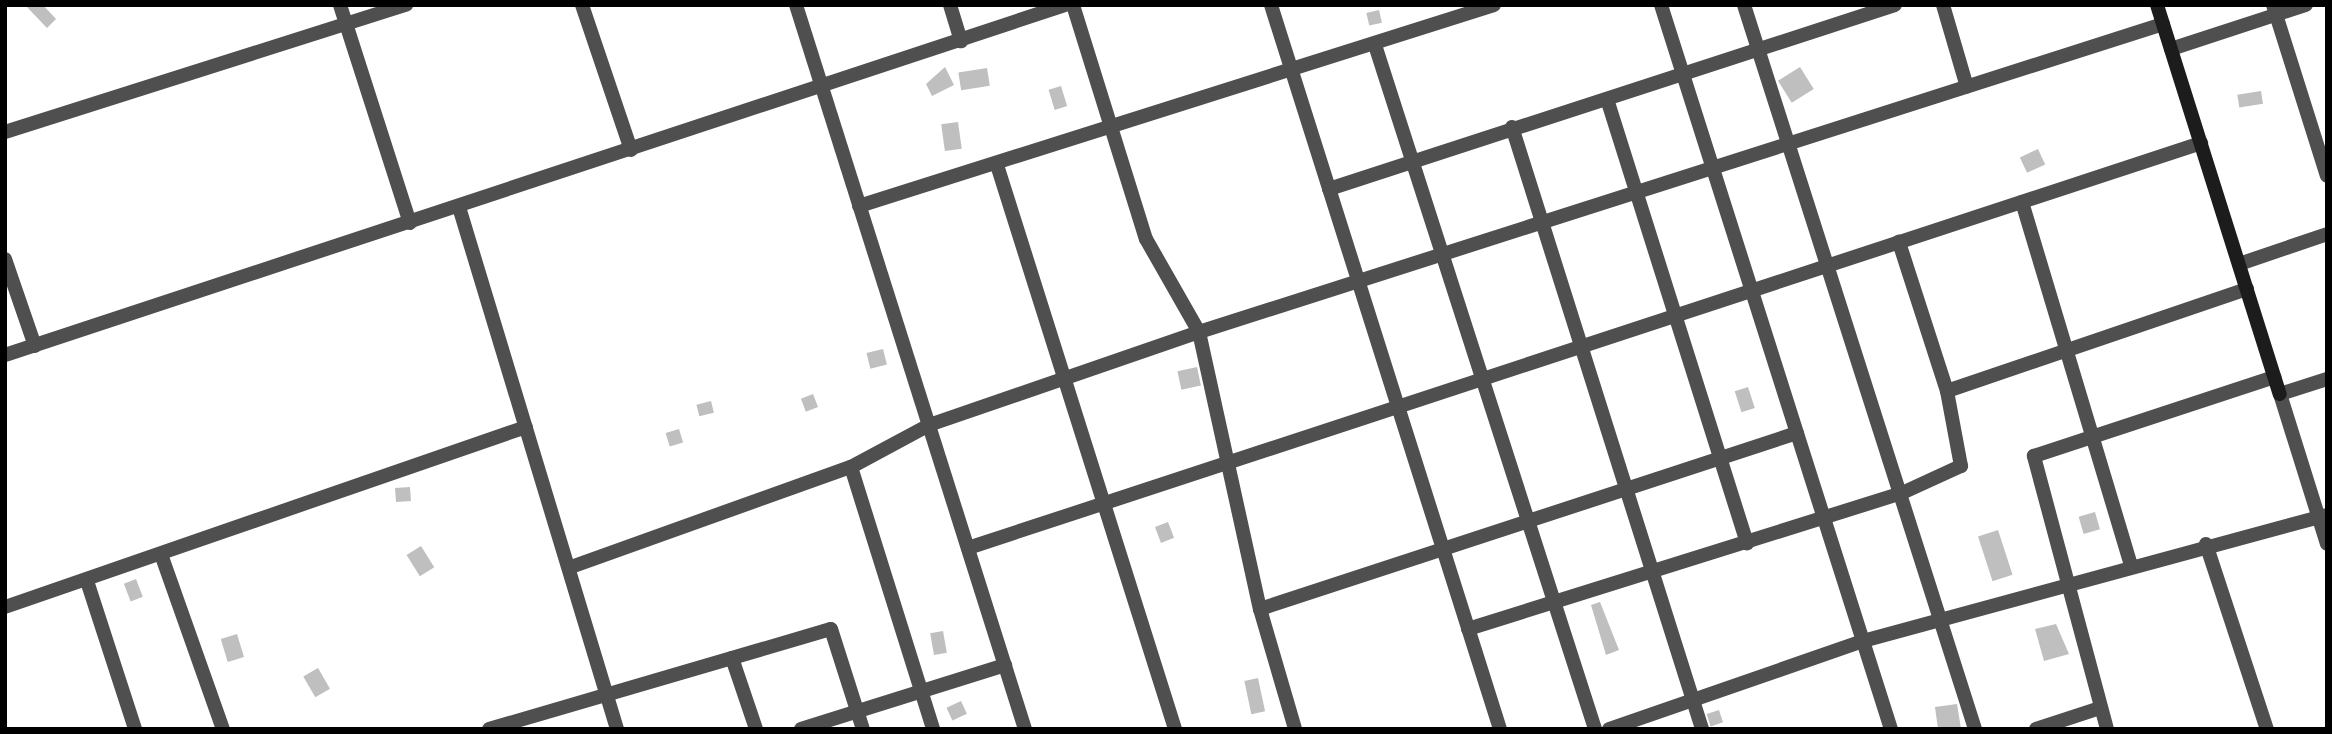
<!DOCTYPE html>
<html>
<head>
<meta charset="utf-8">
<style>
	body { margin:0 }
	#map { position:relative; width:2332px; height:734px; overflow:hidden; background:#fff; font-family:"Space Grotesk",sans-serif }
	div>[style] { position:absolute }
	.building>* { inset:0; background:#bfbfbf; transform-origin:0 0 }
	.street>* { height:14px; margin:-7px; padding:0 7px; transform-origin:7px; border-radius:7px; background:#4f4f4f }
	.secondary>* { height:14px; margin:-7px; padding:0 7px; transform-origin:7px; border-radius:7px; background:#1c1c1c }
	span { translate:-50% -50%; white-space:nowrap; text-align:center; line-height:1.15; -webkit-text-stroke:5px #fff; paint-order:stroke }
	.frame { position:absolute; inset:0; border:7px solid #000; pointer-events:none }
</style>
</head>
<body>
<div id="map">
	<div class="building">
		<i style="clip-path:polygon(25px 5px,43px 5px,56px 19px,47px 28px)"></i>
		<i style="left:1379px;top:10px;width:13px;height:13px;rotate:77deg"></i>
		<i style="clip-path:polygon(945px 67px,954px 85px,932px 96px,926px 84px)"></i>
		<i style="left:1800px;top:67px;width:26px;height:26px;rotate:58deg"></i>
		<i style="left:987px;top:68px;width:18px;height:29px;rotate:81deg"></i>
		<i style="left:1061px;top:86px;width:21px;height:13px;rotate:73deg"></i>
		<i style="left:2261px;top:91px;width:13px;height:24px;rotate:81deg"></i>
		<i style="left:958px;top:122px;width:27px;height:17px;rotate:82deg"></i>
		<i style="left:2038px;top:149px;width:17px;height:20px;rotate:65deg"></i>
		<i style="left:883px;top:349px;width:16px;height:17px;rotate:76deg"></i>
		<i style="left:1197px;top:367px;width:19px;height:20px;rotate:78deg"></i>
		<i style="left:1748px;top:387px;width:22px;height:14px;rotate:72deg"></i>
		<i style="left:813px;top:394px;width:14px;height:13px;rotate:69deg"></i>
		<i style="left:711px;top:401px;width:12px;height:15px;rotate:76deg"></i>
		<i style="left:679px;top:429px;width:14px;height:14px;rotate:73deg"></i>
		<i style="left:410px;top:487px;width:14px;height:15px;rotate:86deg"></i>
		<i style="left:2095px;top:512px;width:18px;height:17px;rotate:74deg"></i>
		<i style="left:1168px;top:522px;width:17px;height:14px;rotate:69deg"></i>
		<i style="left:1998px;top:530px;width:47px;height:21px;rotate:72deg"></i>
		<i style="left:421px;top:546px;width:25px;height:17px;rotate:58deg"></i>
		<i style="left:136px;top:579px;width:19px;height:13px;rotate:69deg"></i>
		<i style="clip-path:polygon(1600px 602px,1619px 650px,1606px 655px,1591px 605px)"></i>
		<i style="clip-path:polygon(2056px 624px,2069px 654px,2044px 661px,2035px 629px)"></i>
		<i style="left:943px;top:631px;width:22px;height:13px;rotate:80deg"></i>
		<i style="left:237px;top:634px;width:24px;height:17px;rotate:73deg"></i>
		<i style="left:318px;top:668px;width:24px;height:17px;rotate:60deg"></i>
		<i style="left:1258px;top:678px;width:34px;height:14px;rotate:78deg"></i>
		<i style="left:961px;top:701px;width:14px;height:16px;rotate:65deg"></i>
		<i style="clip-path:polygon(1957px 704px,1961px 729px,1938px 729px,1935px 707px)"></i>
		<i style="left:1719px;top:710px;width:13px;height:13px;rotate:72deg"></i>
	</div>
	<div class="street">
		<i style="left:340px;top:5px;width:229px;rotate:72.2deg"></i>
		<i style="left:582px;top:5px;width:153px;rotate:71.3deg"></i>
		<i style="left:796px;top:5px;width:759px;rotate:72.45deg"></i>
		<i style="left:950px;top:5px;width:38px;rotate:73deg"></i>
		<i style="left:1073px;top:5px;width:245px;rotate:72.7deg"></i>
		<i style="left:1146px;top:239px;width:107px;rotate:60.3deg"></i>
		<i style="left:1199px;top:332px;width:284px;rotate:77.6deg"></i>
		<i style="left:1260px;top:609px;width:125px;rotate:73.7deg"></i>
		<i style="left:1271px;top:5px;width:759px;rotate:72.45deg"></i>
		<i style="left:1661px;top:5px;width:760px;rotate:72.38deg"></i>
		<i style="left:1744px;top:5px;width:760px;rotate:72.3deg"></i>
		<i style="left:1943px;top:5px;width:85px;rotate:73.7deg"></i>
		<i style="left:2273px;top:5px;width:179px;rotate:72.5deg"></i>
		<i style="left:1375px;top:45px;width:719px;rotate:72.17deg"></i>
		<i style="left:2171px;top:49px;width:142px;rotate:-18.1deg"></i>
		<i style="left:1607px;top:99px;width:466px;rotate:72.5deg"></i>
		<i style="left:1512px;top:127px;width:631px;rotate:72.48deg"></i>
		<i style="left:5px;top:132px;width:421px;rotate:-17.6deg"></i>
		<i style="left:997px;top:165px;width:591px;rotate:72.48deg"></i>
		<i style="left:1329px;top:189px;width:595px;rotate:-18.01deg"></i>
		<i style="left:2022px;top:202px;width:380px;rotate:73.3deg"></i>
		<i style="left:859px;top:206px;width:666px;rotate:-17.56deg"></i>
		<i style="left:459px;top:207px;width:545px;rotate:73.16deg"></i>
		<i style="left:5px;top:259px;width:92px;rotate:71deg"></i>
		<i style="left:2239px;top:264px;width:93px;rotate:-18.8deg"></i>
		<i style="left:5px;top:355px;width:1116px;rotate:-18.27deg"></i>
		<i style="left:2327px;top:379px;width:49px;rotate:162.3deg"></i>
		<i style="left:2280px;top:394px;width:157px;rotate:72.6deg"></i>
		<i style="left:1947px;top:391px;width:317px;rotate:-18.8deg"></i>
		<i style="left:851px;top:467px;width:275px;rotate:72.6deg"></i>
		<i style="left:2206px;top:544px;width:195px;rotate:71.8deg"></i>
		<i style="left:968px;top:548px;width:1298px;rotate:-18.18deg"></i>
		<i style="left:162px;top:557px;width:182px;rotate:70.5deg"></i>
		<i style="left:571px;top:567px;width:297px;rotate:-19.7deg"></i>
		<i style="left:851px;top:467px;width:89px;rotate:-28.3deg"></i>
		<i style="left:929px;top:425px;width:286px;rotate:-19deg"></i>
		<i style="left:1199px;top:332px;width:1012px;rotate:-17.72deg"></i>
		<i style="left:87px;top:581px;width:156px;rotate:72deg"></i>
		<i style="left:5px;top:607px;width:551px;rotate:-19.06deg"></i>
		<i style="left:1260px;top:609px;width:565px;rotate:-18.15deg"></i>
		<i style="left:1468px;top:629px;width:455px;rotate:-17.4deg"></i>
		<i style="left:1902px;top:493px;width:65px;rotate:-24.6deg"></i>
		<i style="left:1961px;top:466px;width:76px;rotate:-100.6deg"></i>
		<i style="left:1947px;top:391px;width:157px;rotate:-107.9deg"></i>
		<i style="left:732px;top:658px;width:75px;rotate:71.3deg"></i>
		<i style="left:489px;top:729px;width:356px;rotate:-16.3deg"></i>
		<i style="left:831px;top:629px;width:105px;rotate:72.3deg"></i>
		<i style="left:801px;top:729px;width:214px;rotate:-17.4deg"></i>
		<i style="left:1609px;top:729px;width:269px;rotate:-19.1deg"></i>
		<i style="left:1863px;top:641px;width:481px;rotate:-15.2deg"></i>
		<i style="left:2036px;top:729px;width:67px;rotate:-18.2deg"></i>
		<i style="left:2107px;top:729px;width:283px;rotate:-105deg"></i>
		<i style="left:2034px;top:456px;width:253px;rotate:-18.2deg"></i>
	</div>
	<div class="secondary">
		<i style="left:2157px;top:5px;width:408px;rotate:72.5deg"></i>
	</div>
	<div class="frame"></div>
</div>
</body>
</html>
